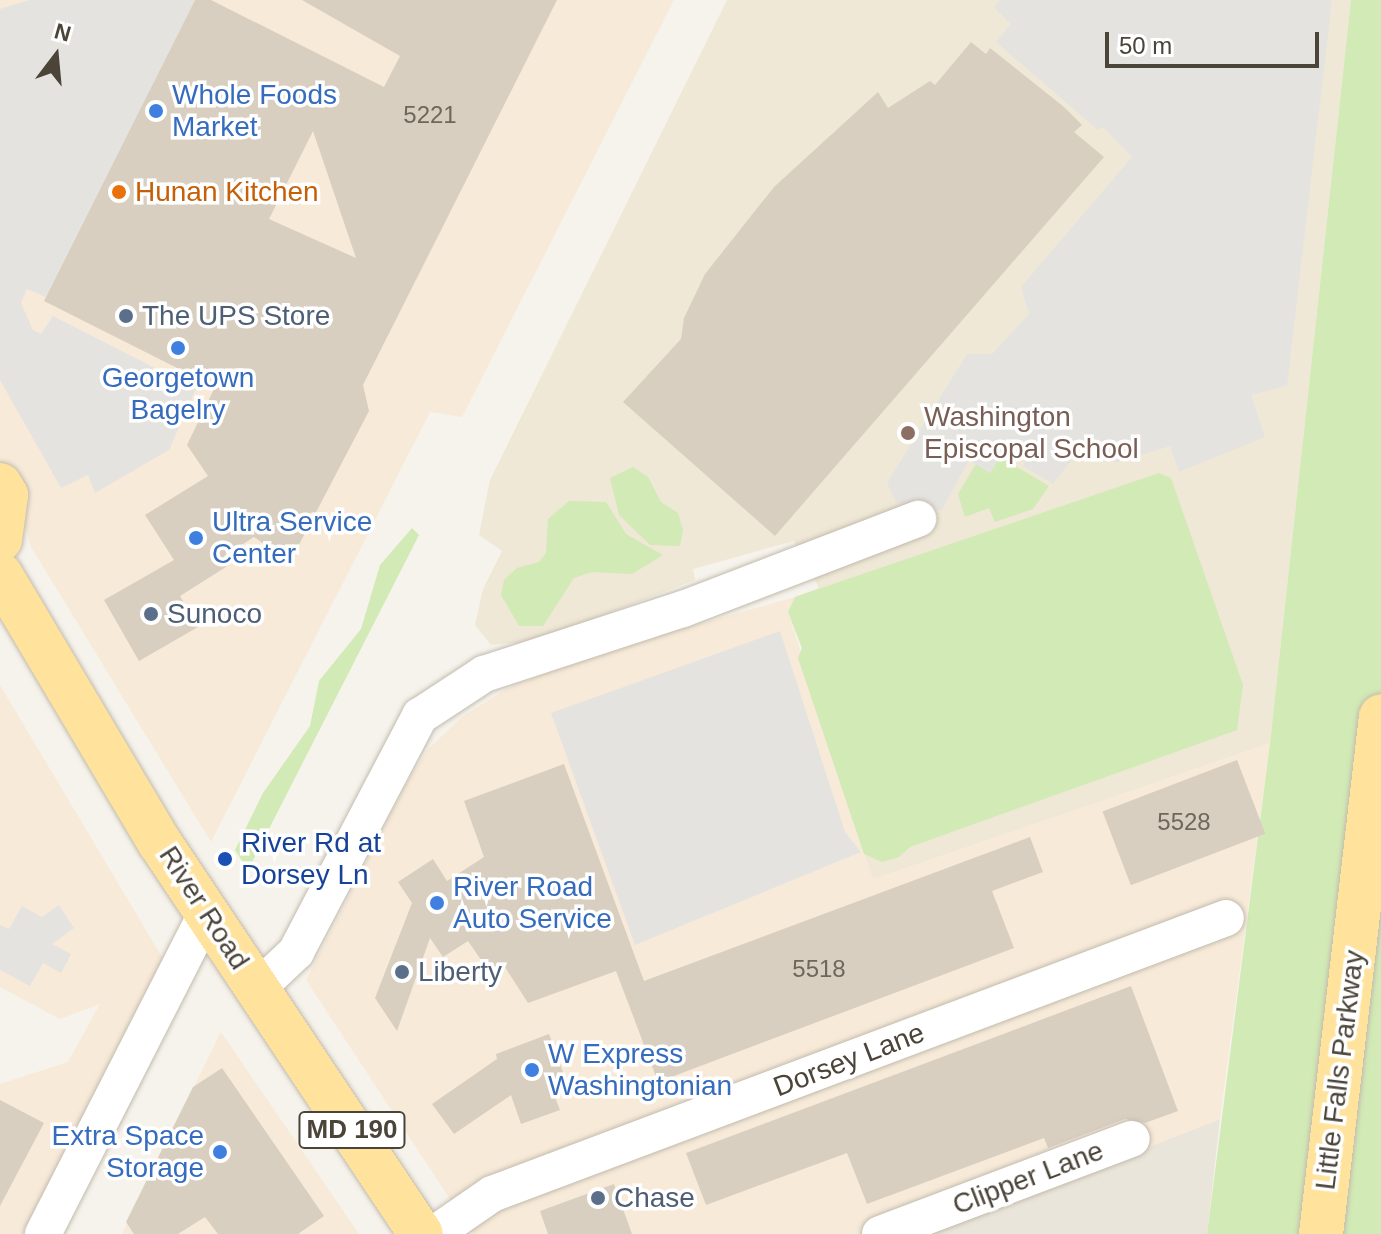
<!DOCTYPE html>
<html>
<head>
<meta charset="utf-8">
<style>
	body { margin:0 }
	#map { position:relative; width:1381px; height:1234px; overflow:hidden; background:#f6f3ec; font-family:Arial,sans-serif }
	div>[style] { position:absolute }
	.residential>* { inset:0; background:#eae5da }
	.commercial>* { inset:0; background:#f7ead8 }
	.education>* { inset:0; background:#efe8d6 }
	.green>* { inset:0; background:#d2eab5 }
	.parking>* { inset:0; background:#e5e3e0 }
	.building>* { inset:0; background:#d8cfc1; transform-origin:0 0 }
	.roads { filter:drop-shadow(0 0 2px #c2bbae) drop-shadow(0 0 2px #c2bbae) }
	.minor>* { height:36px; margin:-18px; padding:0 18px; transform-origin:18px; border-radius:18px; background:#fff }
	.major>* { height:44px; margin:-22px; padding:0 22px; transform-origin:22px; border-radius:22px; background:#ffe39c }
	.dots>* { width:22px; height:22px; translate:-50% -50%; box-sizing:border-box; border:4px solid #fff; border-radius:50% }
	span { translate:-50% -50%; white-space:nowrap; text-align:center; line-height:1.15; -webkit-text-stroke:7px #fff; paint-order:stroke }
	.number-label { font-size:24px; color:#6e675b }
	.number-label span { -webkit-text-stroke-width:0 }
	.shield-label span { padding:2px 6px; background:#fff; border:2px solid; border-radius:6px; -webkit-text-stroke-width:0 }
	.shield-label { font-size:26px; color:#4b4439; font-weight:700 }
	.shop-label { font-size:28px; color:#366cbe }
	.left { translate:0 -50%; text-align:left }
	.right { translate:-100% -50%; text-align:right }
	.food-label { font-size:28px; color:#c56008 }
	.service-label { font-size:28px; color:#4e5e75 }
	.education-label { font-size:28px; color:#785e54 }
	.transit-label { font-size:28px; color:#164399 }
	.street-label { font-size:28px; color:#4b4439 }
	.north { position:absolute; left:16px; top:16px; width:80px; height:80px; -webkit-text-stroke:6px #fff; paint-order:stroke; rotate:16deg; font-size:22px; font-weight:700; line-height:32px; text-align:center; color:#4b4439 }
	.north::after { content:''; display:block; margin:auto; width:28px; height:36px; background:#4b4439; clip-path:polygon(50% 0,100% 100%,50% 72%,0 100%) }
	.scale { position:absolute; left:1105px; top:32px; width:214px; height:36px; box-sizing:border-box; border:4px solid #4b4439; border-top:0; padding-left:10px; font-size:24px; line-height:28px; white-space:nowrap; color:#4b4439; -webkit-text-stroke:6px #fff; paint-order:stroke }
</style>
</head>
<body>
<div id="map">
	<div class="residential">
		<i style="clip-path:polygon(1220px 1119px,1207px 1234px,925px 1234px)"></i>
	</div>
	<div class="commercial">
		<i style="clip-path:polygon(0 0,674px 0,462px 417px,430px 412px,211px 842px,31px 547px,14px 487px,0 464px)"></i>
		<i style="clip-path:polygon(795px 597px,788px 612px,873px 878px,1270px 743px,1220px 1119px,925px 1234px,473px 1234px,306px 980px,405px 786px,428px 749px,462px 717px,508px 688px,602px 651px)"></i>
		<i style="clip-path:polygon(0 685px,165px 962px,23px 1234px,0 1234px,0 1084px,68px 1062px,100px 1004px,60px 1019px,0 987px)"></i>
		<i style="clip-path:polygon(221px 1032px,359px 1234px,122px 1234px)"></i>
	</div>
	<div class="education">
		<i style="clip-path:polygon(727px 0,1351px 0,1270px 743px,873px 879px,798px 658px,802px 648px,788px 612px,795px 597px,819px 588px,794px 541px,693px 569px,695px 580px,536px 641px,491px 645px,475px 625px,483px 589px,502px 551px,479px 535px,490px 480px)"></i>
	</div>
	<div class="green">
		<i style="clip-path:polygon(1351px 0,1381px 0,1381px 1234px,1207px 1234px,1270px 743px)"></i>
		<i style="clip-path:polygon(1000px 457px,1049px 486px,1033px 509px,995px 522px,989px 508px,965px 517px,958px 494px,976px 464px,990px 473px)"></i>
		<i style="clip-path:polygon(633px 467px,648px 477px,661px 502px,678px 513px,683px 530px,680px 546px,650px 545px,619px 515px,610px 478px)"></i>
		<i style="clip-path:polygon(1159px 473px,1171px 478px,1243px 685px,1237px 730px,910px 847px,899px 857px,882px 862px,864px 854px,798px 658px,802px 648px,788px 612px,795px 597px)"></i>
		<i style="clip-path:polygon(569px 501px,606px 502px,626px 534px,663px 555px,632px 574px,592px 572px,574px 578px,543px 626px,519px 626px,501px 595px,504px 580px,517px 568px,539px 562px,546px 553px,548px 519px)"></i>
		<i style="clip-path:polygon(412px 528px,419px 535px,248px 870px,235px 850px,263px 793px,310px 726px,319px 681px,361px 629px,380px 565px)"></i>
	</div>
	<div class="parking">
		<i style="clip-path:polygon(29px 0,195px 0,46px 297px,27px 289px,21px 303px,33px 330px,41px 334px,53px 316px,196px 389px,169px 450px,95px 493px,88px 475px,61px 488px,0 380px,0 9px)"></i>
		<i style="clip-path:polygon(1000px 0,1332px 0,1287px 386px,1251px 395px,1265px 437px,1179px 472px,1170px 446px,1118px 462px,1073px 458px,1053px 484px,1023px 466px,1026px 458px,1007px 446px,990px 473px,969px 460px,942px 510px,896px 502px,887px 483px,967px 354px,992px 354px,1029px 314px,1021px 287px,1132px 157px,1103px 127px,1098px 130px,996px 42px,1011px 24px,994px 7px)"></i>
		<i style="clip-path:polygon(780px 631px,845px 832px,861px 852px,635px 945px,551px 713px)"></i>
		<i style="clip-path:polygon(59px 905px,74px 928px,52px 944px,71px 954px,61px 973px,43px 963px,30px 986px,0 970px,0 925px,9px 929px,22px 906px,42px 917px)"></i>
	</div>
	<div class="building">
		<i style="clip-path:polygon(evenodd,195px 0,211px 0,384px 87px,400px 56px,302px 0,557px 0,363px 385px,369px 411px,290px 562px,254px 537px,224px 556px,229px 565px,180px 596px,198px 627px,139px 661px,104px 600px,174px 560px,145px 515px,208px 476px,187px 445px,215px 387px,44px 301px,195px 0,313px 131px,356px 258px,269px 219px,313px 131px)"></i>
		<i style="clip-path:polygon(971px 42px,986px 54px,990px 48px,1064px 107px,1082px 125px,1074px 132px,1104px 157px,775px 536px,623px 402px,681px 339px,684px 318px,705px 274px,774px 187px,878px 92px,888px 108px,930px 81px,935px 85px)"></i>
		<i style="left:1237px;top:760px;width:79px;height:144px;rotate:69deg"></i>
		<i style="clip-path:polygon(564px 764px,644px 981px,1030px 837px,1043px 872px,992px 891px,1014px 948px,658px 1082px,616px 971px,528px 1003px,503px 964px,490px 973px,468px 941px,443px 957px,430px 938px,397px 1031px,375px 998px,412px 903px,398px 882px,433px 859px,447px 881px,484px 857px,464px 801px)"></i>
		<i style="clip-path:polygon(1131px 986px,1178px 1111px,1145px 1123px,1125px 1119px,1048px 1148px,1044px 1138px,867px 1204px,847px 1153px,706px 1205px,686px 1153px)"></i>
		<i style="clip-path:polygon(549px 1034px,568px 1086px,553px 1092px,560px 1110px,521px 1124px,511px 1095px,454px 1134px,432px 1104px,497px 1059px,496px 1054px)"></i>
		<i style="clip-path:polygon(222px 1068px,324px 1216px,298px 1234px,218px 1234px,205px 1217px,178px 1234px,134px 1234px,126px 1222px,193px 1087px)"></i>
		<i style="clip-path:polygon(0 1100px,44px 1123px,0 1206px)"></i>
		<i style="clip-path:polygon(614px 1184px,632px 1234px,548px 1234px,540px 1211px)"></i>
	</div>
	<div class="roads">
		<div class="minor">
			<i style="left:257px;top:989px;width:54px;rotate:-43.5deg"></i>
			<i style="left:296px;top:952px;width:267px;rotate:-62.3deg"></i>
			<i style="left:420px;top:716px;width:77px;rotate:-33.3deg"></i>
			<i style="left:484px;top:674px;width:209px;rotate:-18.1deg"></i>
			<i style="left:683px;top:609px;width:252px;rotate:-21deg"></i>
			<i style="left:43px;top:1234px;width:359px;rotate:-63deg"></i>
			<i style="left:434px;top:1234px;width:70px;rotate:-34.6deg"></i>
			<i style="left:492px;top:1194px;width:784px;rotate:-20.61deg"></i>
			<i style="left:880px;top:1234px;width:269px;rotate:-20.7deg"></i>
		</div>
		<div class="major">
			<i style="left:0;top:485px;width:12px;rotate:59deg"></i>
			<i style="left:6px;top:495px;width:45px;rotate:97.6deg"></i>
			<i style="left:0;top:574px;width:313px;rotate:59.3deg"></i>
			<i style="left:160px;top:843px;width:470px;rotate:56.3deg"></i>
			<i style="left:1321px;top:1234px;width:521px;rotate:-83.39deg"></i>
		</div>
	</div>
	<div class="dots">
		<i style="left:156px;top:111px;background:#3f7fe0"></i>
		<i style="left:119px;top:192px;background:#e8710a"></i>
		<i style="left:126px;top:316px;background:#5c6f8a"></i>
		<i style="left:178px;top:348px;background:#3f7fe0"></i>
		<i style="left:908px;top:433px;background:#8d6e63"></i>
		<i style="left:196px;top:538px;background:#3f7fe0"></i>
		<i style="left:151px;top:614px;background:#5c6f8a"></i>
		<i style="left:225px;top:859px;background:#1a4fb4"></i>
		<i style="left:437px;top:903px;background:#3f7fe0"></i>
		<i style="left:402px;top:972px;background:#5c6f8a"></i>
		<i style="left:532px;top:1070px;background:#3f7fe0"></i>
		<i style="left:220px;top:1152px;background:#3f7fe0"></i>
		<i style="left:598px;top:1198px;background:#5c6f8a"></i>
	</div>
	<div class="number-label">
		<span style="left:430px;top:115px">5221</span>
		<span style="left:1184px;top:822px">5528</span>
		<span style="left:819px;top:969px">5518</span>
	</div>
	<div class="shield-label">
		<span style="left:352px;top:1130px">MD 190</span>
	</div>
	<div class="shop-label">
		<span class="left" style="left:172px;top:111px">Whole Foods<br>Market</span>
		<span style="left:178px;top:394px">Georgetown<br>Bagelry</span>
		<span class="left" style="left:212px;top:538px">Ultra Service<br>Center</span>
		<span class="left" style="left:453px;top:903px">River Road<br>Auto Service</span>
		<span class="left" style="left:548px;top:1070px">W Express<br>Washingtonian</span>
		<span class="right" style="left:204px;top:1152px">Extra Space<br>Storage</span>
	</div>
	<div class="food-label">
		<span class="left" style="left:135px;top:192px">Hunan Kitchen</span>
	</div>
	<div class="service-label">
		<span class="left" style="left:142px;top:316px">The UPS Store</span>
		<span class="left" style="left:167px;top:614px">Sunoco</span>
		<span class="left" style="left:418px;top:972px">Liberty</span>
		<span class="left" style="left:614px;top:1198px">Chase</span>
	</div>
	<div class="education-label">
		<span class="left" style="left:924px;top:433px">Washington<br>Episcopal School</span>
	</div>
	<div class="transit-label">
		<span class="left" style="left:241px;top:859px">River Rd at<br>Dorsey Ln</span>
	</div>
	<div class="street-label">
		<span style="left:204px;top:908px;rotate:57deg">River Road</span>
		<span style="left:849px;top:1060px;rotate:-21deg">Dorsey Lane</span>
		<span style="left:1340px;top:1070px;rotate:-83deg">Little Falls Parkway</span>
		<span style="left:1028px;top:1178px;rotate:-21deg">Clipper Lane</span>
	</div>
	<div class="north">N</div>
	<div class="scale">50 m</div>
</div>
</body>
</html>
